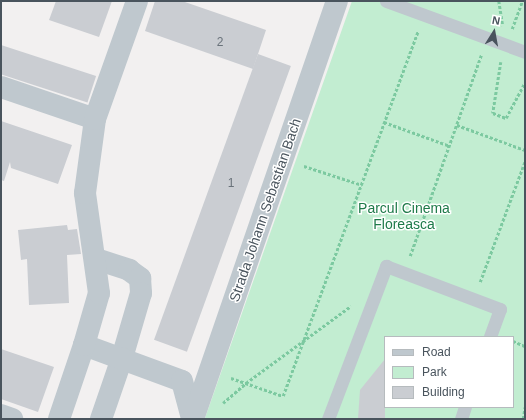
<!DOCTYPE html>
<html>
<head>
<meta charset="utf-8">
<style>
	body { margin:0 }
	#map { position:relative; width:526px; height:420px; overflow:hidden; background:#f2f0f0; font-family:Arial,sans-serif }
	div>[style] { position:absolute }
	.green>* { inset:0; background:#c2edd1 }
	.building>* { inset:0; background:#cacdd2; transform-origin:0 0 }
	.path>* { height:2.5px; margin-top:-1.25px; transform-origin:0; background:repeating-linear-gradient(90deg,#7cc9a0 0 3px,transparent 0 5px) }
	.service>* { height:13px; margin:-6.5px; padding:0 6.5px; transform-origin:6.5px; border-radius:6.5px; background:#bfc8ce }
	.minor>* { height:22px; margin:-11px; padding:0 11px; transform-origin:11px; border-radius:11px; background:#bfc8ce }
	span { translate:-50% -50%; white-space:nowrap; text-align:center; line-height:1.15; -webkit-text-stroke:3px #fff; paint-order:stroke }
	.number-label { font-size:12px; color:#69727a }
	.number-label span { -webkit-text-stroke-width:0 }
	.park-label { font-size:14px; color:#1e7a49 }
	.street-label { font-size:14px; color:#49545d }
	.frame { position:absolute; inset:0; border:2px solid #49545d; pointer-events:none }
	.legend { position:absolute; left:384px; top:336px; width:130px; height:72px; box-sizing:border-box; background:#fff; border:1px solid #b6bbbe; margin:0; padding:5px 7px; list-style:none; font-size:12px; color:#49545d }
	.legend li { display:flex; align-items:center; gap:8px; height:20px }
	.legend b { width:20px; border:1px solid #b6bbbe }
	.north { position:absolute; left:474px; top:12px; width:40px; height:40px; -webkit-text-stroke:3px #fff; paint-order:stroke; rotate:11deg; font-size:11px; font-weight:700; line-height:16px; text-align:center; color:#49545d }
	.north::after { content:''; display:block; margin:auto; width:14px; height:18px; background:#49545d; clip-path:polygon(50% 0,100% 100%,50% 72%,0 100%) }
</style>
</head>
<body>
<div id="map">
	<div class="green">
		<i style="clip-path:polygon(evenodd,352px 1px,525px 1px,525px 419px,205px 418px,352px 1px,385px 337px,513px 337px,513px 407px,385px 407px,385px 337px)"></i>
	</div>
	<div class="building">
		<i style="clip-path:polygon(56px 1px,112px 1px,99px 37px,49px 20px)"></i>
		<i style="clip-path:polygon(155px 1px,182px 1px,266px 30px,253px 69px,145px 31px)"></i>
		<i style="left:1px;top:45px;width:100px;height:28px;rotate:18deg"></i>
		<i style="left:258px;top:54px;width:35px;height:304px;rotate:20deg"></i>
		<i style="clip-path:polygon(1px 121px,72px 145px,58px 184px,11px 168px,10px 162px,4px 181px,1px 180px)"></i>
		<i style="clip-path:polygon(67px 225px,68px 230px,77px 229px,81px 254px,67px 255px,69px 303px,29px 305px,27px 259px,21px 260px,18px 230px)"></i>
		<i style="clip-path:polygon(1px 349px,54px 367px,38px 412px,1px 399px)"></i>
		<i style="clip-path:polygon(385px 359px,385px 419px,358px 419px,360px 390px)"></i>
	</div>
	<div class="path">
		<i style="left:499px;top:1px;width:25px;rotate:81deg"></i>
		<i style="left:512px;top:29px;width:30px;rotate:-70deg"></i>
		<i style="left:501px;top:62px;width:52px;rotate:98.9deg"></i>
		<i style="left:493px;top:113px;width:14px;rotate:21deg"></i>
		<i style="left:506px;top:118px;width:40px;rotate:-62deg"></i>
		<i style="left:384px;top:122px;width:70px;rotate:20deg"></i>
		<i style="left:457px;top:125px;width:72px;rotate:20.2deg"></i>
		<i style="left:304px;top:166px;width:61px;rotate:18.1deg"></i>
		<i style="left:410px;top:256px;width:213px;rotate:-70.5deg"></i>
		<i style="left:480px;top:282px;width:129px;rotate:-69.6deg"></i>
		<i style="left:513px;top:341px;width:13px;rotate:23deg"></i>
		<i style="left:231px;top:378px;width:55px;rotate:19.1deg"></i>
		<i style="left:283px;top:396px;width:389px;rotate:-69.7deg"></i>
		<i style="left:223px;top:403px;width:30px;rotate:-41deg"></i>
		<i style="left:246px;top:383px;width:130px;rotate:-36.3deg"></i>
		<i style="left:523px;top:419px;width:12px;rotate:-81deg"></i>
	</div>
	<div class="service">
		<i style="left:386px;top:1px;width:148px;rotate:20.1deg"></i>
		<i style="left:328px;top:419px;width:164px;rotate:-69.2deg"></i>
		<i style="left:386px;top:266px;width:122px;rotate:20.7deg"></i>
		<i style="left:500px;top:309px;width:30px;rotate:110deg"></i>
		<i style="left:461px;top:419px;width:13px;rotate:-72deg"></i>
	</div>
	<div class="minor">
		<i style="left:1px;top:87px;width:99px;rotate:18.8deg"></i>
		<i style="left:96px;top:259px;width:35px;rotate:18deg"></i>
		<i style="left:129px;top:270px;width:14px;rotate:36deg"></i>
		<i style="left:140px;top:278px;width:15px;rotate:86deg"></i>
		<i style="left:141px;top:293px;width:68px;rotate:106.3deg"></i>
		<i style="left:122px;top:358px;width:65px;rotate:109deg"></i>
		<i style="left:84px;top:345px;width:104px;rotate:20.2deg"></i>
		<i style="left:182px;top:381px;width:39px;rotate:75deg"></i>
		<i style="left:1px;top:415px;width:12px;rotate:20deg"></i>
		<i style="left:59px;top:419px;width:78px;rotate:-71.3deg"></i>
		<i style="left:84px;top:345px;width:54px;rotate:-73.9deg"></i>
		<i style="left:99px;top:293px;width:101px;rotate:-98deg"></i>
		<i style="left:85px;top:193px;width:75px;rotate:-82.3deg"></i>
		<i style="left:95px;top:119px;width:125px;rotate:-70.4deg"></i>
		<i style="left:193px;top:419px;width:442px;rotate:-71deg"></i>
	</div>
	<div class="number-label">
		<span style="left:220px;top:43px">2</span>
		<span style="left:231px;top:184px">1</span>
	</div>
	<div class="park-label">
		<span style="left:404px;top:216px">Parcul Cinema<br>Floreasca</span>
	</div>
	<div class="street-label">
		<span style="left:265px;top:210px;rotate:-71deg">Strada Johann Sebastian Bach</span>
	</div>
	<div class="frame"></div>
	<ul class="legend">
	<li><b style="height:5px;background:#bfc8ce"></b>Road</li>
	<li><b style="height:11px;background:#c2edd1"></b>Park</li>
	<li><b style="height:11px;background:#cacdd2"></b>Building</li>
	</ul>
	<div class="north">N</div>
</div>
</body>
</html>
